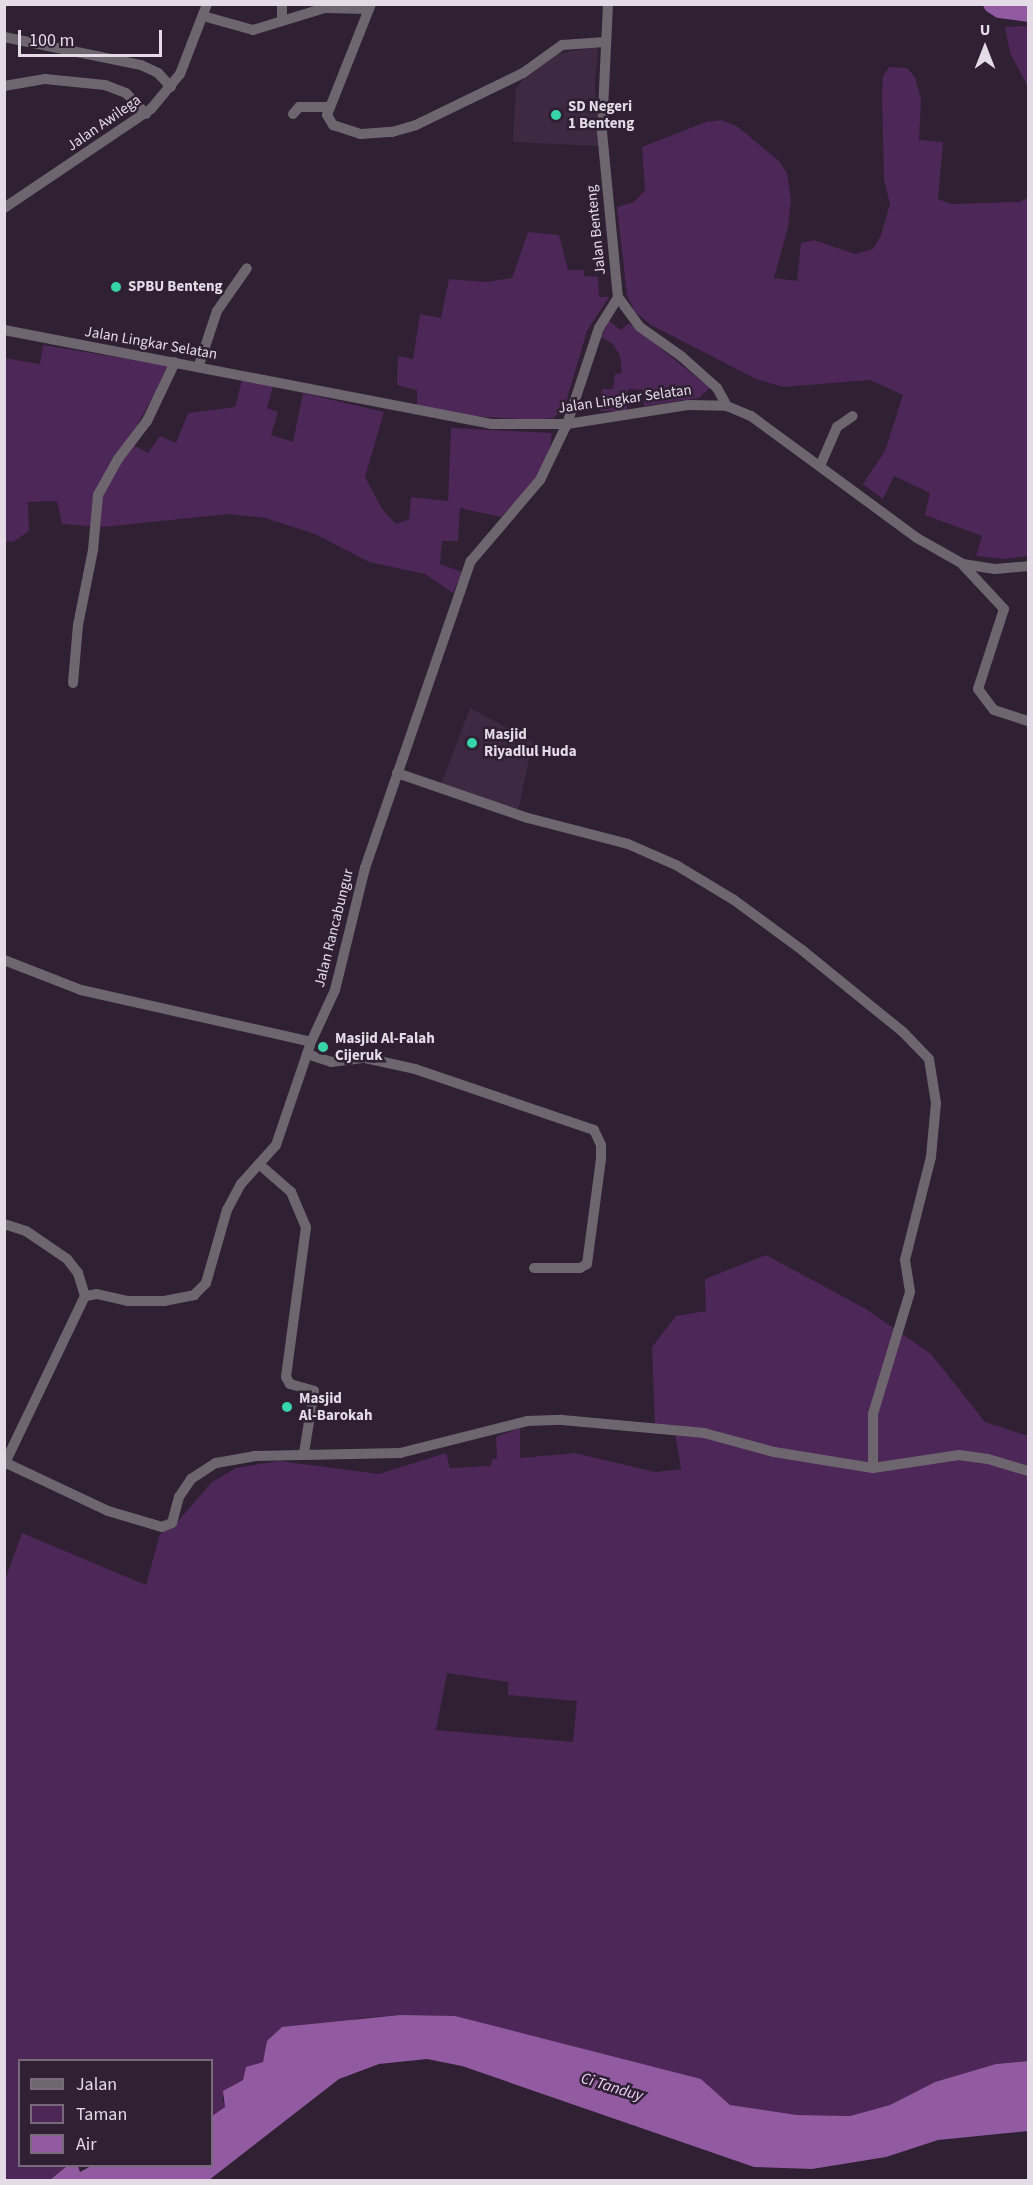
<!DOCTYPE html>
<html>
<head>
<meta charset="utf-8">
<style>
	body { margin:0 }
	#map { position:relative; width:1033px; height:2185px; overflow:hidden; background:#2f2033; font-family:"Source Sans 3",sans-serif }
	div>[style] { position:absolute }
	.built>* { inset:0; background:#3d2a42 }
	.green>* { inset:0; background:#4d2757 }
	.water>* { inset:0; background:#925ba1 }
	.river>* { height:18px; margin:-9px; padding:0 9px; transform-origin:9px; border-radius:9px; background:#925ba1 }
	.minor>* { height:10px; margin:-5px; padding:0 5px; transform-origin:5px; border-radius:5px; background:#6d666f }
	.dots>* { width:16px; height:16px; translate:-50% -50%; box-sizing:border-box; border:3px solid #2f2033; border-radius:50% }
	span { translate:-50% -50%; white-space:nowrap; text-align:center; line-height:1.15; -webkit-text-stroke:5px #2f2033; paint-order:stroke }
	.poi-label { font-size:15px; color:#e4dbe7; font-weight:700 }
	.left { translate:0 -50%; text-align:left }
	.street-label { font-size:15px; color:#e4dbe7 }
	.water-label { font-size:16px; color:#f0d2f9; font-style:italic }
	.frame { position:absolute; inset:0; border:6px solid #e4dbe7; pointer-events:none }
	.legend { position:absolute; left:18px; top:2059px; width:195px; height:108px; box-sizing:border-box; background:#2f2033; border:2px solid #776b7b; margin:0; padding:8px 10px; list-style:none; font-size:18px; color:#e4dbe7 }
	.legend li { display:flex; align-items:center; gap:12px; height:30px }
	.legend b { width:30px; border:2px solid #776b7b }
	.north { position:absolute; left:955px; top:18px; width:60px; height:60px; -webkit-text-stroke:4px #2f2033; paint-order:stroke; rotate:0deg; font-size:16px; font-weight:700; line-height:24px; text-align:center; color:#e4dbe7 }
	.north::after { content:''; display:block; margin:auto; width:21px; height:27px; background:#e4dbe7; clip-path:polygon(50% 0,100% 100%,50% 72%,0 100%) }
	.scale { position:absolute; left:18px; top:30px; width:144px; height:27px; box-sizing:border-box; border:3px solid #e4dbe7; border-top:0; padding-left:8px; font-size:18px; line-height:21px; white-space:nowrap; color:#e4dbe7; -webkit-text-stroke:4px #2f2033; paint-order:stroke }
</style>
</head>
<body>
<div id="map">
	<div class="built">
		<i style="clip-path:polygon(598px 46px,595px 86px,599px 146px,513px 142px,516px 88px,524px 79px,546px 56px)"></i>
		<i style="clip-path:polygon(470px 708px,533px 742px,518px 811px,441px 784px)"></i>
	</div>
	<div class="green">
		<i style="clip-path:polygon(1028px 26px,1028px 87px,1010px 53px,1005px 27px)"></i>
		<i style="clip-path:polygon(889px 67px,907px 68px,915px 77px,921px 99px,919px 140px,943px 142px,938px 199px,951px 204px,1019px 202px,1028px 198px,1028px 556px,1005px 559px,976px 556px,982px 536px,925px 515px,930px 493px,894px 476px,883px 499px,863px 484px,885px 451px,903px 395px,870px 380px,783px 387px,756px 379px,651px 325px,635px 312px,627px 295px,617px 207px,634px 202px,645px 190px,642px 147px,706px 122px,722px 120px,738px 127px,779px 161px,787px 173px,791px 199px,788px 227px,774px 278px,797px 281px,801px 243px,814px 240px,855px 254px,873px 249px,881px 235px,890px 204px,884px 180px,882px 94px,883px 76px)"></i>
		<i style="clip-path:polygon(528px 232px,559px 235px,568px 270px,584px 270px,584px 276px,598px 277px,599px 297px,609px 297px,587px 331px,564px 409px,553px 418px,533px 420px,472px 416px,417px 405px,417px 390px,397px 385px,398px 356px,413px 359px,420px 314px,441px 318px,449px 279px,485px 282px,512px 278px)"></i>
		<i style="clip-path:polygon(609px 321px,621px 330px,629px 323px,710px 388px,699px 398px,644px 406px,643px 390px,628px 389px,627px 411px,600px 411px,602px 389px,613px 389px,615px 374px,622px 373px,620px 356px,613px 344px,601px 337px)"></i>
		<i style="clip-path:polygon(43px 345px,170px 366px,128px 442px,148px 453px,160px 436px,176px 443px,188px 413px,235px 407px,242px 380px,273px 387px,267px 408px,278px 412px,271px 435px,293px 442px,303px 393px,384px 412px,365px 477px,382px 509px,396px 524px,409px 519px,411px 497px,448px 501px,451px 428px,552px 433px,549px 453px,536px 480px,501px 517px,460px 508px,458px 541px,442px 541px,440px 564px,462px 572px,453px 593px,425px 574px,369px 562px,315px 534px,265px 518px,229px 514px,102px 527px,62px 524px,57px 501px,28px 502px,29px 531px,13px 542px,5px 541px,4px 358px,40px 364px)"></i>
		<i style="clip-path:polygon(evenodd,766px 1255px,866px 1309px,931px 1354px,985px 1422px,1028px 1436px,1028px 2061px,996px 2064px,935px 2082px,890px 2105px,850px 2116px,797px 2115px,730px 2105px,701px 2079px,400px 2015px,360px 2018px,267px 2041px,263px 2062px,222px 2097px,225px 2107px,212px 2116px,212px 2060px,20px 2060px,20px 2166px,67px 2166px,50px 2180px,5px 2180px,4px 1583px,22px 1533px,146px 1585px,160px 1534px,173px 1527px,212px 1482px,236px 1468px,279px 1461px,379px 1474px,446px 1453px,450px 1468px,491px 1466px,492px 1459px,497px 1459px,496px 1437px,520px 1428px,520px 1458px,575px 1453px,655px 1472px,681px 1469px,674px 1427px,655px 1425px,652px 1347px,676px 1316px,706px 1311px,705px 1279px,766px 1255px,447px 1673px,508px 1682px,508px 1695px,577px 1701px,573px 1742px,436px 1730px,447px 1673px)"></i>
	</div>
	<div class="water">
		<i style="clip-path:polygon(400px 2015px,455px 2016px,701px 2079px,730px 2105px,797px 2115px,850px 2116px,890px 2105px,935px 2082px,996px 2064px,1028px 2061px,1028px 2131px,938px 2140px,886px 2157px,812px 2169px,754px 2167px,462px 2066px,427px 2059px,379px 2064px,339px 2079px,209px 2180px,50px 2180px,67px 2166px,78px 2166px,80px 2172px,91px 2166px,212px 2166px,212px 2116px,225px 2107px,223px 2091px,243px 2080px,246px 2067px,263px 2062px,267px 2041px,282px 2027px)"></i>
	</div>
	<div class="river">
		<i style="left:992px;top:4px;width:9px;rotate:32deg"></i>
		<i style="left:1000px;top:9px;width:28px;rotate:8deg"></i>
	</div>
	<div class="minor">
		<i style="left:282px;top:4px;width:16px;rotate:90deg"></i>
		<i style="left:608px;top:4px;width:128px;rotate:92.7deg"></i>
		<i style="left:602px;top:132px;width:166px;rotate:84.5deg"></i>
		<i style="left:618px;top:297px;width:37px;rotate:54deg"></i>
		<i style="left:640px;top:327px;width:50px;rotate:35.3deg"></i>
		<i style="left:681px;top:356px;width:48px;rotate:41.6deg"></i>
		<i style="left:717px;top:388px;width:21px;rotate:61deg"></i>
		<i style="left:369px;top:9px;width:114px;rotate:111.6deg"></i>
		<i style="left:327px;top:115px;width:12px;rotate:59deg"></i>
		<i style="left:333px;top:125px;width:29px;rotate:18deg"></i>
		<i style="left:361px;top:134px;width:31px;rotate:-4deg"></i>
		<i style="left:392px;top:132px;width:25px;rotate:-16deg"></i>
		<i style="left:416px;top:125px;width:119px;rotate:-25.9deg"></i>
		<i style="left:523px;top:73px;width:48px;rotate:-35.7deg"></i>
		<i style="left:562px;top:45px;width:43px;rotate:-4deg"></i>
		<i style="left:203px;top:16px;width:52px;rotate:15.6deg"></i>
		<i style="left:253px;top:30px;width:75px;rotate:-17deg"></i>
		<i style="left:325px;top:8px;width:44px;rotate:1.3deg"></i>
		<i style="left:369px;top:9px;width:5px;rotate:-68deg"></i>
		<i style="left:4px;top:37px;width:140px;rotate:11.6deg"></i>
		<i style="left:141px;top:65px;width:19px;rotate:25deg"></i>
		<i style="left:158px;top:73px;width:19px;rotate:47deg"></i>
		<i style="left:4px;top:86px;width:42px;rotate:-9.7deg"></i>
		<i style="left:45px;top:79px;width:60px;rotate:5.7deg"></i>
		<i style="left:105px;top:85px;width:22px;rotate:21deg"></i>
		<i style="left:126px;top:93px;width:29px;rotate:46deg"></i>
		<i style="left:293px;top:114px;width:9px;rotate:-49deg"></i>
		<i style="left:299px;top:107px;width:29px"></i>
		<i style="left:4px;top:208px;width:177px;rotate:-34deg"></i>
		<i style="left:151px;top:109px;width:45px;rotate:-50.4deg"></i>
		<i style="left:180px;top:74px;width:75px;rotate:-68.9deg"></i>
		<i style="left:4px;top:330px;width:496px;rotate:10.9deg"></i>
		<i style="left:491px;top:424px;width:76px"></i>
		<i style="left:567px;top:424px;width:122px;rotate:-8.9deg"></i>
		<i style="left:688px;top:405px;width:39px;rotate:1deg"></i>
		<i style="left:727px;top:406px;width:26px;rotate:23deg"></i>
		<i style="left:751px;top:416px;width:206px;rotate:36.3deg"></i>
		<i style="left:917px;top:538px;width:53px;rotate:29.5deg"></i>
		<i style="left:963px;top:564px;width:32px;rotate:9deg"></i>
		<i style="left:995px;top:569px;width:33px;rotate:-5deg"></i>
		<i style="left:199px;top:365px;width:57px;rotate:-71.6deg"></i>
		<i style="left:217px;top:311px;width:52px;rotate:-55.1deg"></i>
		<i style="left:820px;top:466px;width:43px;rotate:-66.4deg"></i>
		<i style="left:837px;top:427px;width:19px;rotate:-35deg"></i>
		<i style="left:963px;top:565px;width:60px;rotate:47deg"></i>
		<i style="left:1004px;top:609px;width:84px;rotate:108deg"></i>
		<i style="left:978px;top:689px;width:26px;rotate:53deg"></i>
		<i style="left:994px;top:710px;width:36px;rotate:18deg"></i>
		<i style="left:73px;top:683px;width:58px;rotate:-85.1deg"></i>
		<i style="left:78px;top:625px;width:76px;rotate:-78.7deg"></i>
		<i style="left:93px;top:550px;width:55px;rotate:-84.8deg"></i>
		<i style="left:98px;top:495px;width:41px;rotate:-60.9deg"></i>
		<i style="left:118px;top:459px;width:48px;rotate:-52.7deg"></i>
		<i style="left:147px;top:421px;width:65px;rotate:-64.6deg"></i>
		<i style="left:397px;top:773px;width:139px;rotate:19deg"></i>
		<i style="left:528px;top:818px;width:103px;rotate:14.6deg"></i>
		<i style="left:628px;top:844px;width:52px;rotate:23.6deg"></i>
		<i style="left:676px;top:865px;width:68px;rotate:31.1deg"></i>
		<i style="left:734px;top:900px;width:84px;rotate:36.3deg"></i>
		<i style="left:802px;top:950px;width:130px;rotate:39.1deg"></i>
		<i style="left:903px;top:1032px;width:37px;rotate:46deg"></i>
		<i style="left:929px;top:1059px;width:45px;rotate:81deg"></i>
		<i style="left:936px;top:1103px;width:54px;rotate:95.3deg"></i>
		<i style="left:931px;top:1157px;width:106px;rotate:104.2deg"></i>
		<i style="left:905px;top:1260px;width:32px;rotate:81deg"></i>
		<i style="left:910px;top:1292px;width:127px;rotate:106.9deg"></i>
		<i style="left:873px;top:1414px;width:54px;rotate:90deg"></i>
		<i style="left:4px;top:960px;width:83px;rotate:21.3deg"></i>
		<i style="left:81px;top:990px;width:236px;rotate:12.7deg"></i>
		<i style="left:307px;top:1054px;width:25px;rotate:18deg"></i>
		<i style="left:331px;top:1062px;width:34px;rotate:-7deg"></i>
		<i style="left:365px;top:1058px;width:51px;rotate:12.4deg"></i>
		<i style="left:415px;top:1069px;width:189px;rotate:18.8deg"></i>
		<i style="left:594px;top:1130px;width:17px;rotate:65deg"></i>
		<i style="left:601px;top:1145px;width:14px;rotate:90deg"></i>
		<i style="left:601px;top:1159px;width:106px;rotate:97.6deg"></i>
		<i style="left:587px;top:1264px;width:8px;rotate:150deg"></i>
		<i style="left:580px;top:1268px;width:46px;rotate:180deg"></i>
		<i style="left:259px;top:1164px;width:43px;rotate:41.2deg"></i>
		<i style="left:291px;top:1192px;width:38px;rotate:67deg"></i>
		<i style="left:306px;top:1227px;width:151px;rotate:97.6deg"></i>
		<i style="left:286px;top:1377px;width:8px;rotate:60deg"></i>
		<i style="left:290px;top:1384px;width:25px;rotate:16deg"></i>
		<i style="left:314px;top:1391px;width:63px;rotate:99.2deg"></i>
		<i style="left:4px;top:1224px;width:23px;rotate:18deg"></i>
		<i style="left:26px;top:1231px;width:50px;rotate:34.3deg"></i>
		<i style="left:67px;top:1259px;width:18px;rotate:52deg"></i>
		<i style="left:78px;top:1273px;width:24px;rotate:73deg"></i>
		<i style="left:4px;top:1462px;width:115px;rotate:25.2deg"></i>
		<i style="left:108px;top:1511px;width:56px;rotate:16.5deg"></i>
		<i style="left:162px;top:1527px;width:11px;rotate:-22deg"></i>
		<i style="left:172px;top:1523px;width:27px;rotate:-75deg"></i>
		<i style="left:179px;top:1497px;width:22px;rotate:-56deg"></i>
		<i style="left:191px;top:1479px;width:30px;rotate:-33deg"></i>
		<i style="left:216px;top:1463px;width:39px;rotate:-10deg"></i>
		<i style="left:254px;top:1456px;width:146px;rotate:-1.2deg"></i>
		<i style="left:400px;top:1453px;width:131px;rotate:-14.1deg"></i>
		<i style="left:527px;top:1421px;width:35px;rotate:-2deg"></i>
		<i style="left:562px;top:1420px;width:143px;rotate:5.2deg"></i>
		<i style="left:704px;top:1433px;width:73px;rotate:15.2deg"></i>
		<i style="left:774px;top:1452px;width:100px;rotate:9.2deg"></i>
		<i style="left:873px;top:1468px;width:87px;rotate:-8.6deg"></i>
		<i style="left:959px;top:1455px;width:29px;rotate:8deg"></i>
		<i style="left:988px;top:1459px;width:42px;rotate:16.7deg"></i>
		<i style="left:4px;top:1465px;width:187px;rotate:-64.4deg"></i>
		<i style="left:85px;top:1296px;width:12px;rotate:-9deg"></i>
		<i style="left:97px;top:1294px;width:32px;rotate:13deg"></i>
		<i style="left:128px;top:1301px;width:36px"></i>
		<i style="left:164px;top:1301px;width:31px;rotate:-11deg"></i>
		<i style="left:194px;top:1295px;width:17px;rotate:-45deg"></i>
		<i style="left:206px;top:1283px;width:76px;rotate:-74deg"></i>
		<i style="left:227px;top:1210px;width:30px;rotate:-62deg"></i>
		<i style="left:241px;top:1184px;width:52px;rotate:-48.1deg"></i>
		<i style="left:276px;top:1145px;width:109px;rotate:-71.2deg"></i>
		<i style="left:311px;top:1042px;width:57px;rotate:-65.2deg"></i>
		<i style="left:335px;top:990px;width:126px;rotate:-76.2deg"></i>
		<i style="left:365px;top:868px;width:325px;rotate:-71deg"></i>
		<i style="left:471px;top:561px;width:106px;rotate:-49.6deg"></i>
		<i style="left:540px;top:480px;width:62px;rotate:-64.3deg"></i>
		<i style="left:567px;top:424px;width:101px;rotate:-71.6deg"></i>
		<i style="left:599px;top:328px;width:36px;rotate:-58deg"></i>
	</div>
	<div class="dots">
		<i style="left:556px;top:115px;background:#36d4a7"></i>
		<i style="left:116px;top:287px;background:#36d4a7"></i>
		<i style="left:472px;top:743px;background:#36d4a7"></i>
		<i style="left:323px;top:1047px;background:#36d4a7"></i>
		<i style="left:287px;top:1407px;background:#36d4a7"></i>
	</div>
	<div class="poi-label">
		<span class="left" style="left:568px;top:115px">SD Negeri<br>1 Benteng</span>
		<span class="left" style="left:128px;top:287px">SPBU Benteng</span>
		<span class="left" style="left:484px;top:743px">Masjid<br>Riyadlul Huda</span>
		<span class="left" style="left:335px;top:1047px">Masjid Al-Falah<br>Cijeruk</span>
		<span class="left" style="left:299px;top:1407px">Masjid<br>Al-Barokah</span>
	</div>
	<div class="street-label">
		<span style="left:104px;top:123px;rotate:-35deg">Jalan Awilega</span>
		<span style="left:596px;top:230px;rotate:-96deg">Jalan Benteng</span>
		<span style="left:151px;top:343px;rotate:10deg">Jalan Lingkar Selatan</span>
		<span style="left:625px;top:399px;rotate:-8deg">Jalan Lingkar Selatan</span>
		<span style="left:334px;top:928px;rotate:-76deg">Jalan Rancabungur</span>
	</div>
	<div class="water-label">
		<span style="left:612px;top:2087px;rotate:17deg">Ci Tanduy</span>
	</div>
	<div class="frame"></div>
	<ul class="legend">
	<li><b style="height:8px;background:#6d666f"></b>Jalan</li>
	<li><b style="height:16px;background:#4d2757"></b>Taman</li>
	<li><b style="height:16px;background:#925ba1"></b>Air</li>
	</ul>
	<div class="north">U</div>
	<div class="scale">100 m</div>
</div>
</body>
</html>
